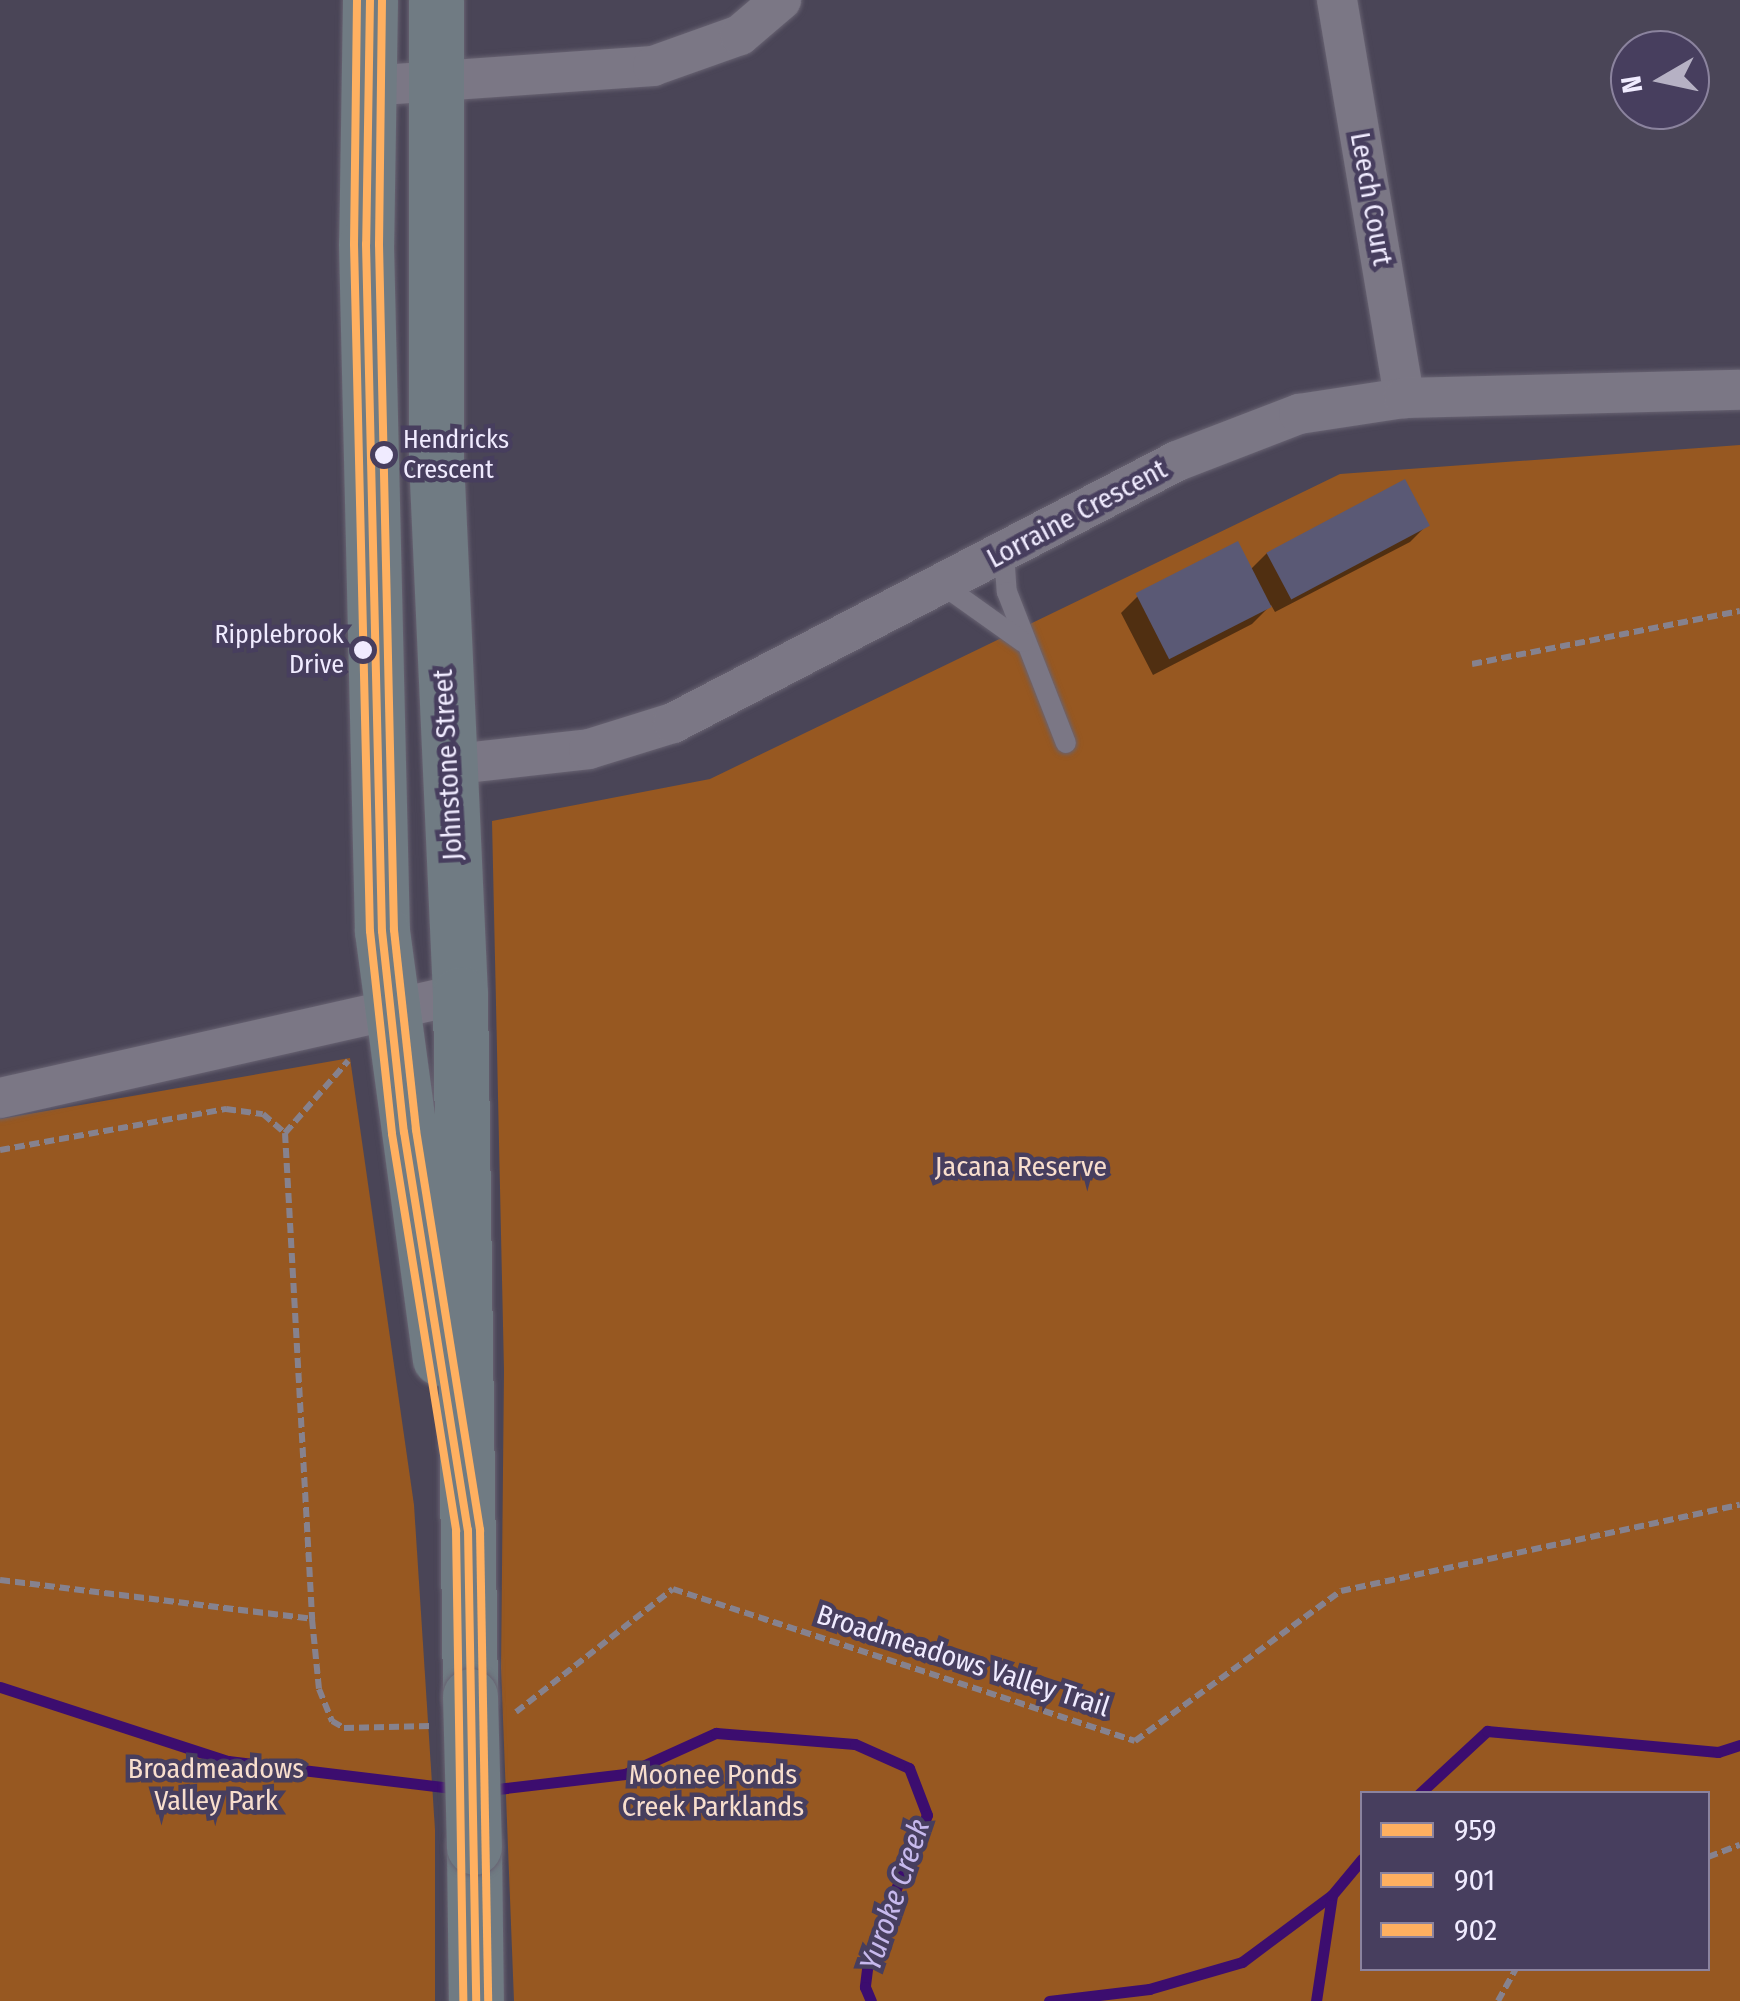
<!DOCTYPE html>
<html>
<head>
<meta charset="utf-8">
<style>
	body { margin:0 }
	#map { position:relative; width:1740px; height:2001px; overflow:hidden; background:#4a4557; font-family:"Fira Sans Condensed",sans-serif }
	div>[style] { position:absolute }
	.green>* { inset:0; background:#975821 }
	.shadow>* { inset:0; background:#0007 }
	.stream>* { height:11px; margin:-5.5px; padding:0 5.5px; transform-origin:5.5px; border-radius:5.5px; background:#3c0d6f }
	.building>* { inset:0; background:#5a5975; transform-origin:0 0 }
	.path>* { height:6px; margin-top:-3px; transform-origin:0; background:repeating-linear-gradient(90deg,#86828e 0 10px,transparent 0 15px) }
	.roads { filter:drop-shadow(0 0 2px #686372) drop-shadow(0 0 2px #686372) }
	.lane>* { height:20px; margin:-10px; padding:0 10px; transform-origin:10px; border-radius:10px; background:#7b7785 }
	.street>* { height:40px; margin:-20px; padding:0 20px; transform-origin:20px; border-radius:20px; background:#7b7785 }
	.primary>* { height:55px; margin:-27.5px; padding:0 27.5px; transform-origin:27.5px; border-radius:27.5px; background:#707b83 }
	.bridges { filter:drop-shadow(0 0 2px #686372) drop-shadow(0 0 2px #686372) }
	.primary-bridge>* { height:55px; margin:-27.5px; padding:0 27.5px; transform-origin:27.5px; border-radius:27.5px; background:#707b83 }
	.bus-1>* { height:8px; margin:-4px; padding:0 4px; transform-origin:4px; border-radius:4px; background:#ffb060 }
	.bus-2>* { height:8px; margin:-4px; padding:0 4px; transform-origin:4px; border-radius:4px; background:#ffb060 }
	.bus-3>* { height:8px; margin:-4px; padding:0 4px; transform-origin:4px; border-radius:4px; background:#ffb060 }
	.dots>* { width:28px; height:28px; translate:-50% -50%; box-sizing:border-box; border:5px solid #473e5e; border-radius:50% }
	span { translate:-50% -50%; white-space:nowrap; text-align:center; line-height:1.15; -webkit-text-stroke:9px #473e5e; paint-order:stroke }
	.bus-label { font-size:26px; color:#f0ebff }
	.left { translate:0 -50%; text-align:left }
	.right { translate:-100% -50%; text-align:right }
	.street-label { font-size:28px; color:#f0ebff }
	.park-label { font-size:28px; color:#f8decd }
	.water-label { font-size:30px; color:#c7b9ed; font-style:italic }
	.legend { position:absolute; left:1360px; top:1791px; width:350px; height:180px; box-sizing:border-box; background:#473e5e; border:2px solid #8b839e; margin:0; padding:12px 18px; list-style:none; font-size:30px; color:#f0ebff }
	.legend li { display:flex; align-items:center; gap:20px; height:50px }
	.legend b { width:50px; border:2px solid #8b839e }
	.north { position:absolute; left:1610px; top:30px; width:100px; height:100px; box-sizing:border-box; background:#473e5e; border:2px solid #8b839e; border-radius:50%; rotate:261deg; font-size:28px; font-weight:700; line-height:40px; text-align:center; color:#f0ebff }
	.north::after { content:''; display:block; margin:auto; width:35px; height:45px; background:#b6b1c4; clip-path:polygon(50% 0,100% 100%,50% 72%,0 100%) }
</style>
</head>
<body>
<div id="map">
	<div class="green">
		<i style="clip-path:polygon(evenodd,1740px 445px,1740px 2001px,514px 2001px,501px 1668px,504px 1371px,492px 821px,710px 779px,1340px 474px,1740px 445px,1362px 1794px,1708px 1794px,1708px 1968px,1362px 1968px,1362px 1794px)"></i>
		<i style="clip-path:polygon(350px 1058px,414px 1505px,435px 1830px,435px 2001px,0 2001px,0 1119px)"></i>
	</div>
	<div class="shadow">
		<i style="clip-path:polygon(1427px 525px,1410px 542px,1275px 612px,1271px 605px,1252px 624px,1153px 675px,1121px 613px,1138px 596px,1250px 570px,1267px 553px)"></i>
	</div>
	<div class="stream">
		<i style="left:0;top:1687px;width:240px;rotate:18deg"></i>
		<i style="left:228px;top:1761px;width:234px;rotate:6.9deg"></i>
		<i style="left:489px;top:1790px;width:137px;rotate:-6.7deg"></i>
		<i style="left:625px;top:1774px;width:100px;rotate:-24.3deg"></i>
		<i style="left:716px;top:1733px;width:139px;rotate:4.5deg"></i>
		<i style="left:855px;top:1744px;width:59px;rotate:24deg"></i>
		<i style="left:909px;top:1768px;width:50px;rotate:69deg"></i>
		<i style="left:927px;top:1815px;width:150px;rotate:112.8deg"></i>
		<i style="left:869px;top:1953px;width:34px;rotate:97deg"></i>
		<i style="left:865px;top:1987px;width:15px;rotate:67deg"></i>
		<i style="left:1419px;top:1794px;width:93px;rotate:-42.8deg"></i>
		<i style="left:1487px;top:1731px;width:232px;rotate:5.2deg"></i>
		<i style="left:1718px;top:1752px;width:23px;rotate:-18deg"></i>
		<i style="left:1049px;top:2001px;width:101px;rotate:-6.8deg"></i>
		<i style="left:1149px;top:1989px;width:97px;rotate:-16.2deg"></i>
		<i style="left:1242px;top:1962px;width:112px;rotate:-36.7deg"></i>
		<i style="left:1316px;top:2001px;width:107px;rotate:-81.4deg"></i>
		<i style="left:1332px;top:1895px;width:47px;rotate:-50.2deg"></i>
	</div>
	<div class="building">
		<i style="left:1405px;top:479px;width:53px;height:157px;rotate:62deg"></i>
		<i style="left:1238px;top:541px;width:74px;height:115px;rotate:63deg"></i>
	</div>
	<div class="path">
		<i style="left:1472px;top:664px;width:273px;rotate:-11.2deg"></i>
		<i style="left:285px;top:1133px;width:96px;rotate:-48.8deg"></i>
		<i style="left:0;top:1150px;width:230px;rotate:-10.3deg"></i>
		<i style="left:226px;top:1109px;width:37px;rotate:8deg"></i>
		<i style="left:263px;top:1114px;width:29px;rotate:41deg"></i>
		<i style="left:285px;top:1133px;width:487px;rotate:86.8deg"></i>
		<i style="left:0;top:1580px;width:314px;rotate:7.1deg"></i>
		<i style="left:312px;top:1619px;width:70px;rotate:84.3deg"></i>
		<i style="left:319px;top:1689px;width:35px;rotate:68deg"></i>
		<i style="left:332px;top:1721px;width:14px;rotate:30deg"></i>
		<i style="left:344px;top:1728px;width:86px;rotate:-1.3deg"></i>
		<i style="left:516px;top:1712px;width:199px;rotate:-38.1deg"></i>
		<i style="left:673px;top:1589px;width:486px;rotate:18.2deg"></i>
		<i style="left:1135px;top:1741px;width:255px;rotate:-36.1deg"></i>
		<i style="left:1341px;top:1591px;width:408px;rotate:-12.2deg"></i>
		<i style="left:1708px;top:1857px;width:34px;rotate:-21deg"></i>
		<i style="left:1498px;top:2001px;width:38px;rotate:-61deg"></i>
	</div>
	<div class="roads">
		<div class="lane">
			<i style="left:1004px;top:553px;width:39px;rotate:86deg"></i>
			<i style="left:1007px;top:592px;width:162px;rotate:68.7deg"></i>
			<i style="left:943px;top:585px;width:98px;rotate:35.5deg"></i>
		</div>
		<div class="street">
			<i style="left:1337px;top:0;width:404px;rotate:80.4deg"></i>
			<i style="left:367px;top:86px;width:287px;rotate:-4deg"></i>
			<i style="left:653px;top:66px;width:92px;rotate:-19.6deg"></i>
			<i style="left:740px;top:35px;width:54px;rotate:-40.5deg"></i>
			<i style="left:447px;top:765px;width:143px;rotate:-6.4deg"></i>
			<i style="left:589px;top:749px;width:88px;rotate:-17.2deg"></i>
			<i style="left:673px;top:723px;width:568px;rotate:-27.47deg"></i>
			<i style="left:1177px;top:461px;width:131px;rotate:-21.1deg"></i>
			<i style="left:1299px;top:414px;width:106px;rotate:-8.7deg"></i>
			<i style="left:1404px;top:398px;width:336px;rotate:-1.4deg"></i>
			<i style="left:0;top:1098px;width:472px;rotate:-12.7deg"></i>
		</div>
		<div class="primary">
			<i style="left:370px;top:0;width:244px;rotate:90.9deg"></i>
			<i style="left:366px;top:244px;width:687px;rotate:88.67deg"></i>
			<i style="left:382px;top:931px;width:431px;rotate:82.3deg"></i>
			<i style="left:436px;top:0;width:458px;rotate:90deg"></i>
			<i style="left:436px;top:458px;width:537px;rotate:87.44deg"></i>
			<i style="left:460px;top:994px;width:702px;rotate:89.18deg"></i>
			<i style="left:474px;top:1847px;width:154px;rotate:89.3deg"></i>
		</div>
	</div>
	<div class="bridges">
		<div class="primary-bridge">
			<i style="left:470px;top:1696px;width:151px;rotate:88.5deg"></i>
		</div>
	</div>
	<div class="bus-1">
		<i style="left:370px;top:0;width:244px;rotate:90.9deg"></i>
		<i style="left:366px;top:244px;width:687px;rotate:88.67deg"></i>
		<i style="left:382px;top:931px;width:202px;rotate:83.8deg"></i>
		<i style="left:404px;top:1132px;width:403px;rotate:80.9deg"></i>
		<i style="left:468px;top:1530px;width:471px;rotate:89deg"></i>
	</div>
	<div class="bus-2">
		<i style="left:357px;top:0;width:244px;rotate:90.7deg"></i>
		<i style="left:354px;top:244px;width:687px;rotate:88.67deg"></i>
		<i style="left:370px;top:931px;width:204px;rotate:83.8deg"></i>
		<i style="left:392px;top:1134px;width:402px;rotate:80.8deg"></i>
		<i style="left:456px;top:1531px;width:470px;rotate:89.1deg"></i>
	</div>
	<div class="bus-3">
		<i style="left:382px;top:0;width:244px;rotate:90.7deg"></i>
		<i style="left:379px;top:244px;width:686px;rotate:88.75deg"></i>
		<i style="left:394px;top:930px;width:201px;rotate:83.7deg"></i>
		<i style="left:416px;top:1130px;width:405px;rotate:80.9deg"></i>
		<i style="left:480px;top:1530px;width:471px;rotate:89deg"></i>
	</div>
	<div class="dots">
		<i style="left:384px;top:455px;background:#f0ebff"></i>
		<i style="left:363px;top:650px;background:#f0ebff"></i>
	</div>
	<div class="bus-label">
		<span class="left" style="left:403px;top:455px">Hendricks<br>Crescent</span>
		<span class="right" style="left:344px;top:650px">Ripplebrook<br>Drive</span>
	</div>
	<div class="street-label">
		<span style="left:1371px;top:199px;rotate:80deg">Leech Court</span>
		<span style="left:1077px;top:514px;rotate:-28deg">Lorraine Crescent</span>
		<span style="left:448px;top:765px;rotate:-93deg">Johnstone Street</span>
		<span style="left:963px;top:1661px;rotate:18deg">Broadmeadows Valley Trail</span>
	</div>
	<div class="park-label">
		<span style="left:1021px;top:1167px">Jacana Reserve</span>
		<span style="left:216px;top:1785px">Broadmeadows<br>Valley Park</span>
		<span style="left:713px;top:1791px">Moonee Ponds<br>Creek Parklands</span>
	</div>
	<div class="water-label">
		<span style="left:895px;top:1895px;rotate:-71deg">Yuroke Creek</span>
	</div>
	<ul class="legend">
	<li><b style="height:12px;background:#ffb060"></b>959</li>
	<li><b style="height:12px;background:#ffb060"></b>901</li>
	<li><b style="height:12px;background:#ffb060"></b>902</li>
	</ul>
	<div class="north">N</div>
</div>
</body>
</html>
